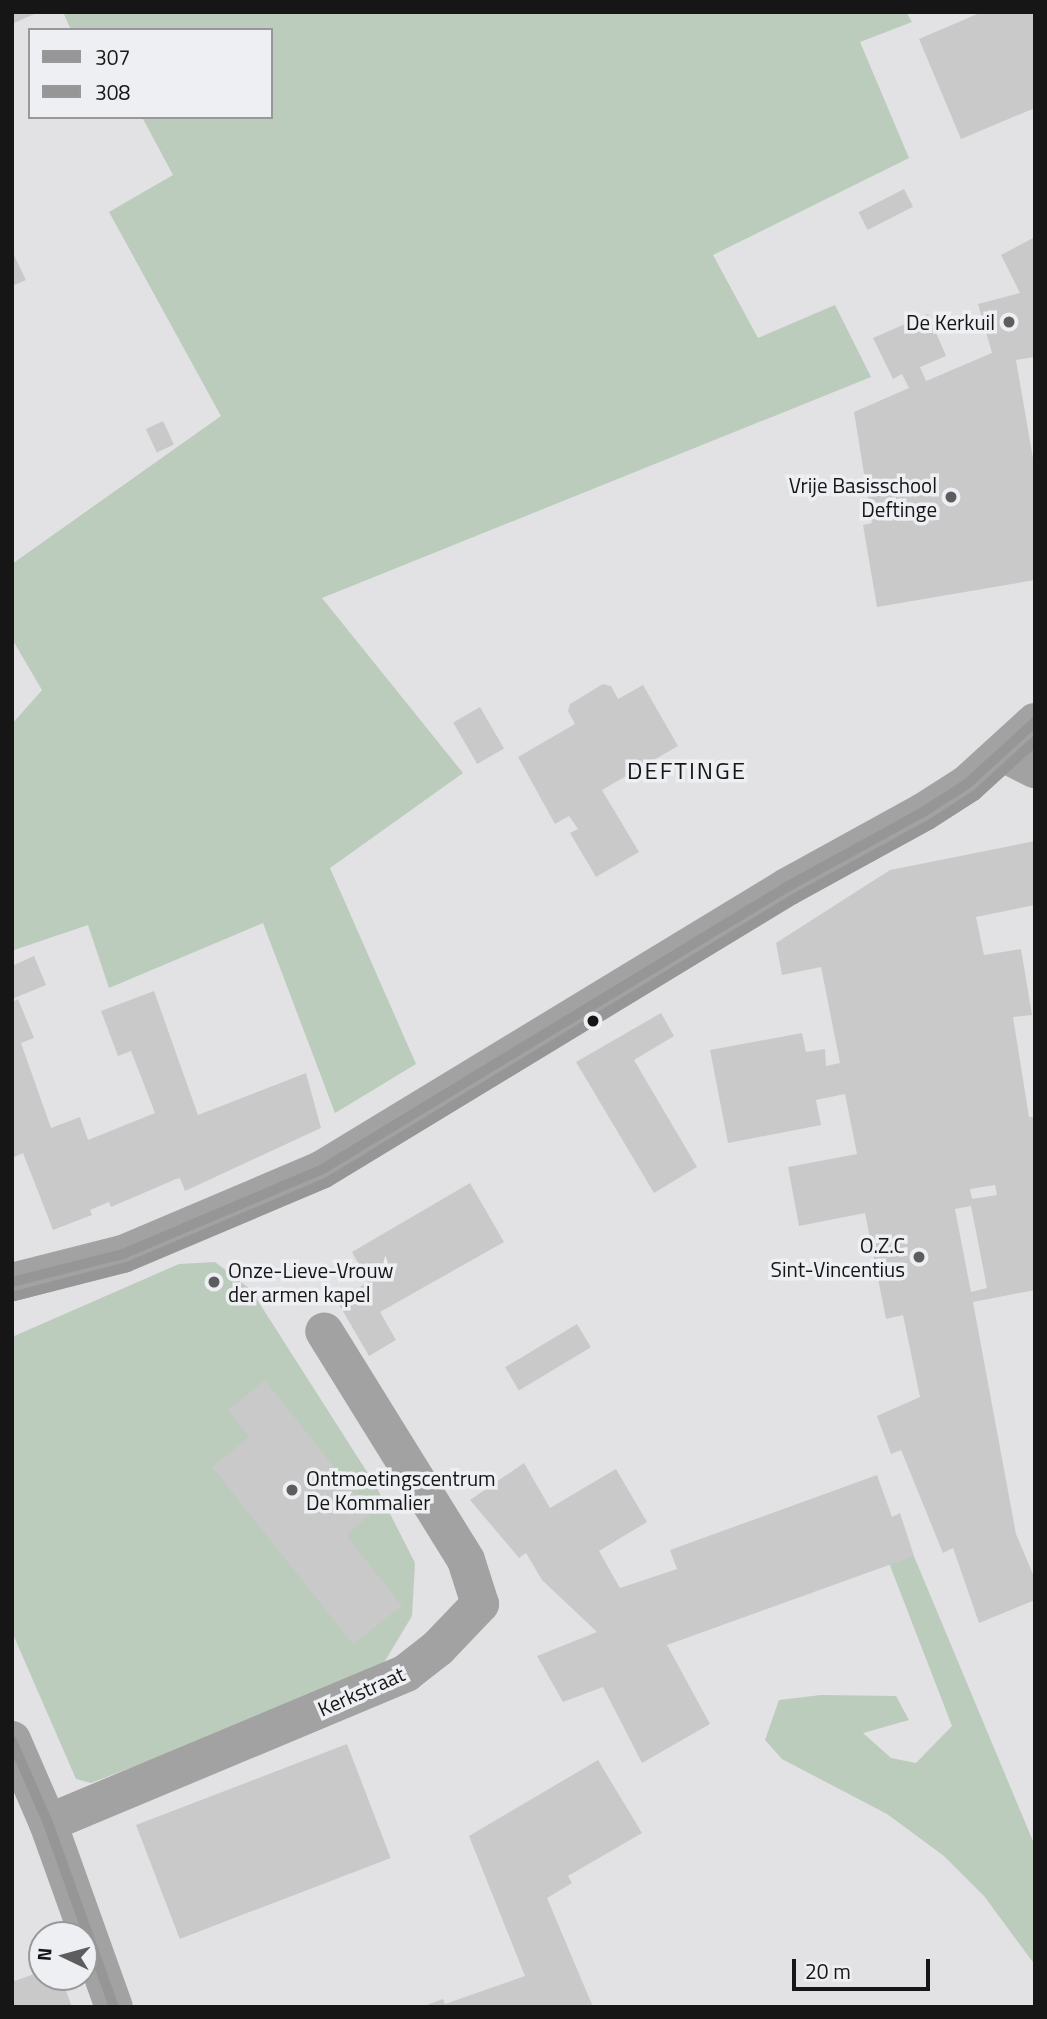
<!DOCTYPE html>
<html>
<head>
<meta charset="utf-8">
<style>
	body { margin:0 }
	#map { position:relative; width:1047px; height:2019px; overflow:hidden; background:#e2e2e4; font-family:"Titillium Web",sans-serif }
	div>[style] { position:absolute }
	.green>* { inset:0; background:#bbcbbc }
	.building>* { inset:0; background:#cac9ca; transform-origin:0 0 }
	.minor>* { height:38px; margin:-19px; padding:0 19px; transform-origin:19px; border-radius:19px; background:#a2a2a3 }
	.tertiary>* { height:38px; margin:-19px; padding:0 19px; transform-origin:19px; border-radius:19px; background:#a2a2a3 }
	.bus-1>* { height:10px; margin:-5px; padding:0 5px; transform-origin:5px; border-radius:5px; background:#969697 }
	.bus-2>* { height:10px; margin:-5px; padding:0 5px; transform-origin:5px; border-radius:5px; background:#969697 }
	.dots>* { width:19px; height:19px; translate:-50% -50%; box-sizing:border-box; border:4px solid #eeeff2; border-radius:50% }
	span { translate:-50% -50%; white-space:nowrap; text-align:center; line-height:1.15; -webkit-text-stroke:7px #eeeff2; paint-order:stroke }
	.poi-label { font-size:21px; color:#161617 }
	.right { translate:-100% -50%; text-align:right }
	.left { translate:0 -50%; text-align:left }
	.street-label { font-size:21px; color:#161617 }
	.quarter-label { font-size:24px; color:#161617; letter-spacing:2px }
	.frame { position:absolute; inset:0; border:14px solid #161617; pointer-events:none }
	.legend { position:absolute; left:28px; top:28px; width:245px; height:91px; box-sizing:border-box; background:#eeeff2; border:2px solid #98989a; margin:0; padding:9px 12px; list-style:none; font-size:21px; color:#161617 }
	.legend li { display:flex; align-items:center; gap:14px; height:35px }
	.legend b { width:35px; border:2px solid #98989a }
	.north { position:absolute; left:28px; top:1921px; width:70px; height:70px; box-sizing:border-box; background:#eeeff2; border:2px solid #98989a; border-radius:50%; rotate:275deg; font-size:19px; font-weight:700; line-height:28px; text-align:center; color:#161617 }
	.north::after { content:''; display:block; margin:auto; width:24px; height:32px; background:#5d5d5f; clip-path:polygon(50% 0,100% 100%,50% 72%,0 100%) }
	.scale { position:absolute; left:792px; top:1959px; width:138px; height:32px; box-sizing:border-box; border:4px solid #161617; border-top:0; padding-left:9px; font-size:21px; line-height:24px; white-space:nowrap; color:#161617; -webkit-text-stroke:5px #eeeff2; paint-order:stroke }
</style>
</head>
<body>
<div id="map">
	<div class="green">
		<i style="clip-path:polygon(63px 12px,906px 12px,912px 22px,860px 42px,909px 158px,713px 255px,758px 338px,835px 305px,871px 377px,322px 598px,463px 773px,330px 868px,416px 1064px,335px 1113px,263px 923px,109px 988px,88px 925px,14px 950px,12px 946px,12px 724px,42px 690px,12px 639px,12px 564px,221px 416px,109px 212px,173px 175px,142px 117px,271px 117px,271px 30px,71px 30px)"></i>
		<i style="clip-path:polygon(215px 1262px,251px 1290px,376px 1486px,415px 1563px,412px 1616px,382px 1666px,343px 1686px,91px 1783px,76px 1779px,12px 1632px,12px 1337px,179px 1264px)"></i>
		<i style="clip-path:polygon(913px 1554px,1035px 1846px,1035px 1965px,984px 1896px,944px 1856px,887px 1814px,782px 1759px,765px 1740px,779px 1700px,821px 1695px,896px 1696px,909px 1720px,863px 1733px,891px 1758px,916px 1763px,952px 1726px,889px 1563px)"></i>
	</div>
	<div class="building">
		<i style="clip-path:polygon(12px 12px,39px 12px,12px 24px)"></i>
		<i style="clip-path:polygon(982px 12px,1035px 12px,1035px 108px,961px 139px,919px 39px)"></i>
		<i style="left:904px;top:189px;width:20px;height:51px;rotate:63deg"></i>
		<i style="clip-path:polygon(1035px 237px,1035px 357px,1016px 360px,1035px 470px,1035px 580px,877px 607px,863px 525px,872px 523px,854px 412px,909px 388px,902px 374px,893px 379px,873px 338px,928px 314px,946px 356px,920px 367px,926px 381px,992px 353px,978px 304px,1020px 293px,1001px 255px)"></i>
		<i style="clip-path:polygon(12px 251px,26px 280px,12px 286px)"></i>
		<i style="left:163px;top:421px;width:26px;height:19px;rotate:65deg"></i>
		<i style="clip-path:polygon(603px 684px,611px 686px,618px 699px,643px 685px,678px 746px,602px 790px,639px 852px,596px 877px,570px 833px,578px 829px,569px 816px,555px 824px,518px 757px,575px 724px,568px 711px,570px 704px)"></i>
		<i style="left:480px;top:707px;width:48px;height:31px;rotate:60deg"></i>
		<i style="clip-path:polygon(evenodd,1035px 841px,1035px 905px,976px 917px,984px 955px,1021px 949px,1032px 1015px,1013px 1017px,1029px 1117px,1035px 1117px,1035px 1290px,973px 1302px,1016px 1534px,1035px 1579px,1035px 1600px,979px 1623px,953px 1548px,943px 1553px,901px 1450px,891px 1454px,877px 1416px,920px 1397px,903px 1315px,886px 1319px,865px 1213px,799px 1226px,788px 1167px,857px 1154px,845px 1094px,816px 1100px,821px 1125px,728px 1143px,710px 1050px,802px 1033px,806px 1052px,825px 1049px,826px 1066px,840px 1063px,821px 967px,782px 975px,776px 943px,890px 870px,1035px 841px,995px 1185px,997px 1195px,972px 1199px,970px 1189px,995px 1185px,1035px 841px,971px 1206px,987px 1288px,971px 1292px,955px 1209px,971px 1206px)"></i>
		<i style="clip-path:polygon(34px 956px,46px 985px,12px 999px,12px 966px)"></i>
		<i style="clip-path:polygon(154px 991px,198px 1115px,306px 1073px,321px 1128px,185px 1191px,180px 1178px,176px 1179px,111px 1207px,109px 1202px,90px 1210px,92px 1215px,53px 1230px,23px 1153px,12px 1158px,12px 1002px,18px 999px,34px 1038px,21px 1043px,51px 1128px,80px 1117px,88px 1140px,155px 1113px,131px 1051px,118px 1056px,101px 1011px)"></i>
		<i style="clip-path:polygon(661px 1013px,674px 1036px,634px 1060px,697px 1167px,654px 1193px,576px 1062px)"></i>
		<i style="clip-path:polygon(470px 1183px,504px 1242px,380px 1312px,396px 1340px,369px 1356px,337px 1301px,368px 1282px,352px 1252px)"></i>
		<i style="left:577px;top:1324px;width:27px;height:84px;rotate:59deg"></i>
		<i style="clip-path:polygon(265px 1380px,371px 1514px,346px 1535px,402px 1606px,353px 1644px,212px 1467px,249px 1437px,228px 1410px)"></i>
		<i style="clip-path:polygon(524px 1463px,550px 1508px,616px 1469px,647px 1522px,599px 1551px,620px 1588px,677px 1569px,670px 1550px,877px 1475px,892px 1517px,900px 1513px,914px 1556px,667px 1645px,710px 1724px,642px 1763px,603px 1687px,563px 1702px,537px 1656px,597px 1632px,542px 1580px,526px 1553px,519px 1558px,470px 1500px)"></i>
		<i style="left:347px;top:1744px;width:122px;height:226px;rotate:69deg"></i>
		<i style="clip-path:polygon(598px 1760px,642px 1833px,568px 1876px,572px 1883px,547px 1898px,593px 2007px,421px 2007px,443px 1999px,445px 2004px,525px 1976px,469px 1836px)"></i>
		<i style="clip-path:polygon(42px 1971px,42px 1977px,61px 1977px,72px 2007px,12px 2007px,12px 1976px,15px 1981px)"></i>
	</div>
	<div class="minor">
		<i style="left:1003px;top:753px;width:36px;rotate:27deg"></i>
		<i style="left:48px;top:1823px;width:388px;rotate:-22.7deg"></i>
		<i style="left:406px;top:1673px;width:41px;rotate:-38deg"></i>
		<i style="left:438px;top:1648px;width:61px;rotate:-46.3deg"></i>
		<i style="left:480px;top:1604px;width:46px;rotate:-107.7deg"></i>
		<i style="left:466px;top:1560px;width:269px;rotate:-121.8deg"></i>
	</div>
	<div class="tertiary">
		<i style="left:12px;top:1282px;width:114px;rotate:-14.2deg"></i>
		<i style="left:123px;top:1254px;width:215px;rotate:-23deg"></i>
		<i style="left:321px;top:1170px;width:545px;rotate:-31.27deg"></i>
		<i style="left:787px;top:887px;width:155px;rotate:-28.9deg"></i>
		<i style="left:923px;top:812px;width:52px;rotate:-32.5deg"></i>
		<i style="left:967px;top:784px;width:92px;rotate:-42.4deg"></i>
		<i style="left:12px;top:1740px;width:90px;rotate:66.6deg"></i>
		<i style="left:48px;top:1823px;width:195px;rotate:70.3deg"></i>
	</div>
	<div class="bus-1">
		<i style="left:12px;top:1282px;width:114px;rotate:-14.2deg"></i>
		<i style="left:123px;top:1254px;width:215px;rotate:-23deg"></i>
		<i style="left:321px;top:1170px;width:545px;rotate:-31.27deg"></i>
		<i style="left:787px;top:887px;width:155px;rotate:-28.9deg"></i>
		<i style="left:923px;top:812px;width:52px;rotate:-32.5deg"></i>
		<i style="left:967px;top:784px;width:92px;rotate:-42.4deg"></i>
		<i style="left:12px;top:1741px;width:90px;rotate:66.3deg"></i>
		<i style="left:48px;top:1823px;width:195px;rotate:70.3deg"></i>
	</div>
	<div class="bus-2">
		<i style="left:15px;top:1296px;width:116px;rotate:-14.5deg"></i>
		<i style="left:127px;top:1267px;width:218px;rotate:-22.9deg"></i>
		<i style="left:328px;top:1182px;width:545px;rotate:-31.27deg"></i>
		<i style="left:794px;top:899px;width:156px;rotate:-28.7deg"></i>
		<i style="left:931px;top:824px;width:54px;rotate:-32.8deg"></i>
		<i style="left:976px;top:795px;width:80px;rotate:-42.5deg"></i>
	</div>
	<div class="dots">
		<i style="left:1009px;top:322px;background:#5d5d5f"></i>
		<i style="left:951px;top:497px;background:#5d5d5f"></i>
		<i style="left:593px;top:1021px;background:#161617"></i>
		<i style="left:919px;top:1257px;background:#5d5d5f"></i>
		<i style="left:214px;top:1282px;background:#5d5d5f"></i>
		<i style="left:292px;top:1490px;background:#5d5d5f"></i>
	</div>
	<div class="poi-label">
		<span class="right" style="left:995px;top:322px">De Kerkuil</span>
		<span class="right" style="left:937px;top:497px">Vrije Basisschool<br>Deftinge</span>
		<span class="right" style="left:905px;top:1257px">O.Z.C<br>Sint-Vincentius</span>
		<span class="left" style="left:228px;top:1282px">Onze-Lieve-Vrouw<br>der armen kapel</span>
		<span class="left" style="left:306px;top:1490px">Ontmoetingscentrum<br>De Kommalier</span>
	</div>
	<div class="street-label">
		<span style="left:361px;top:1691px;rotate:-24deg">Kerkstraat</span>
	</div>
	<div class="quarter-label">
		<span style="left:687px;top:771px">DEFTINGE</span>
	</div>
	<div class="frame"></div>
	<ul class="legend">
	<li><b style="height:9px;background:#969697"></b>307</li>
	<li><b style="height:9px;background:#969697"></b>308</li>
	</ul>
	<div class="north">N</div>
	<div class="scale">20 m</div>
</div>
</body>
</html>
